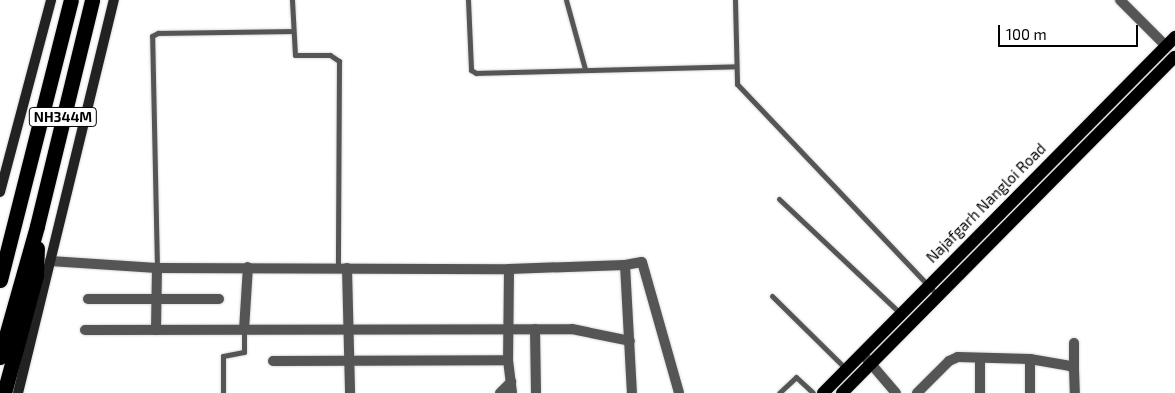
<!DOCTYPE html>
<html>
<head>
<meta charset="utf-8">
<style>
	body { margin:0 }
	#map { position:relative; width:1175px; height:393px; overflow:hidden; background:#fff; font-family:"Exo 2",sans-serif }
	div>[style] { position:absolute }
	.roads { filter:drop-shadow(0 0 1px #dbdbdb) drop-shadow(0 0 1px #dbdbdb) }
	.lane>* { height:5px; margin:-2.5px; padding:0 2.5px; transform-origin:2.5px; border-radius:2.5px; background:#555 }
	.street>* { height:10px; margin:-5px; padding:0 5px; transform-origin:5px; border-radius:5px; background:#555 }
	.secondary>* { height:10px; margin:-5px; padding:0 5px; transform-origin:5px; border-radius:5px; background:#222 }
	.primary>* { height:12px; margin:-6px; padding:0 6px; transform-origin:6px; border-radius:6px; background:#000 }
	.highway>* { height:15px; margin:-7.5px; padding:0 7.5px; transform-origin:7.5px; border-radius:7.5px; background:#000 }
	span { translate:-50% -50%; white-space:nowrap; text-align:center; line-height:1.15; -webkit-text-stroke:4px #fff; paint-order:stroke }
	.shield-label span { padding:1px 4px; background:#fff; border:1px solid; border-radius:4px; -webkit-text-stroke-width:0 }
	.shield-label { font-size:14px; color:#000; font-weight:700 }
	.street-label { font-size:15px; color:#000 }
	.scale { position:absolute; left:998px; top:25px; width:140px; height:22px; box-sizing:border-box; border:2px solid #000; border-top:0; padding-left:6px; font-size:15px; line-height:18px; white-space:nowrap; color:#000; -webkit-text-stroke:4px #fff; paint-order:stroke }
</style>
</head>
<body>
<div id="map">
	<div class="roads">
		<div class="lane">
			<i style="left:292px;top:0;width:55px;rotate:86.9deg"></i>
			<i style="left:295px;top:55px;width:35px"></i>
			<i style="left:330px;top:55px;width:11px;rotate:34deg"></i>
			<i style="left:339px;top:61px;width:207px;rotate:90.3deg"></i>
			<i style="left:468px;top:0;width:70px;rotate:87.5deg"></i>
			<i style="left:471px;top:70px;width:6px;rotate:31deg"></i>
			<i style="left:476px;top:73px;width:260px;rotate:-1.5deg"></i>
			<i style="left:566px;top:0;width:72px;rotate:74.6deg"></i>
			<i style="left:735px;top:0;width:84px;rotate:88.6deg"></i>
			<i style="left:737px;top:84px;width:291px;rotate:46.5deg"></i>
			<i style="left:779px;top:199px;width:166px;rotate:43.3deg"></i>
			<i style="left:157px;top:268px;width:232px;rotate:-91.2deg"></i>
			<i style="left:152px;top:36px;width:7px;rotate:-27deg"></i>
			<i style="left:158px;top:33px;width:135px;rotate:-0.8deg"></i>
			<i style="left:772px;top:296px;width:104px;rotate:44.6deg"></i>
			<i style="left:223px;top:393px;width:37px;rotate:-90deg"></i>
			<i style="left:223px;top:356px;width:21px;rotate:-11deg"></i>
			<i style="left:244px;top:352px;width:22px;rotate:-90deg"></i>
			<i style="left:779px;top:393px;width:23px;rotate:-43deg"></i>
			<i style="left:796px;top:377px;width:23px;rotate:43deg"></i>
		</div>
		<div class="street">
			<i style="left:1120px;top:0;width:65px;rotate:45deg"></i>
			<i style="left:50px;top:261px;width:107px;rotate:3.7deg"></i>
			<i style="left:157px;top:268px;width:352px;rotate:0.2deg"></i>
			<i style="left:509px;top:269px;width:116px;rotate:-2deg"></i>
			<i style="left:625px;top:265px;width:128px;rotate:86.9deg"></i>
			<i style="left:625px;top:265px;width:17px;rotate:-10deg"></i>
			<i style="left:642px;top:262px;width:136px;rotate:74.2deg"></i>
			<i style="left:347px;top:268px;width:125px;rotate:88.6deg"></i>
			<i style="left:509px;top:269px;width:91px;rotate:90.6deg"></i>
			<i style="left:508px;top:360px;width:33px;rotate:83deg"></i>
			<i style="left:88px;top:299px;width:131px"></i>
			<i style="left:535px;top:329px;width:64px;rotate:89.1deg"></i>
			<i style="left:85px;top:330px;width:487px;rotate:-0.1deg"></i>
			<i style="left:572px;top:329px;width:59px;rotate:11.7deg"></i>
			<i style="left:156px;top:330px;width:62px;rotate:-89.1deg"></i>
			<i style="left:244px;top:330px;width:63px;rotate:-86.4deg"></i>
			<i style="left:866px;top:358px;width:46px;rotate:49.4deg"></i>
			<i style="left:980px;top:359px;width:34px;rotate:90deg"></i>
			<i style="left:1030px;top:359px;width:34px;rotate:90deg"></i>
			<i style="left:273px;top:361px;width:235px;rotate:-0.2deg"></i>
			<i style="left:1074px;top:369px;width:26px;rotate:-90deg"></i>
			<i style="left:500px;top:393px;width:16px;rotate:-45deg"></i>
			<i style="left:917px;top:393px;width:45px;rotate:-45deg"></i>
			<i style="left:949px;top:361px;width:10px;rotate:-24deg"></i>
			<i style="left:958px;top:357px;width:72px;rotate:1.6deg"></i>
			<i style="left:1030px;top:359px;width:41px;rotate:9.9deg"></i>
			<i style="left:1070px;top:366px;width:5px;rotate:37deg"></i>
			<i style="left:1074px;top:369px;width:24px;rotate:88deg"></i>
		</div>
		<div class="secondary">
			<i style="left:0;top:192px;width:199px;rotate:-75.1deg"></i>
			<i style="left:18px;top:393px;width:405px;rotate:-76.3deg"></i>
		</div>
		<div class="primary">
			<i style="left:823px;top:393px;width:501px;rotate:-45.32deg"></i>
			<i style="left:842px;top:393px;width:473px;rotate:-45.3deg"></i>
		</div>
		<div class="highway">
			<i style="left:0;top:280px;width:289px;rotate:-75.8deg"></i>
			<i style="left:0;top:357px;width:136px;rotate:-74.2deg"></i>
			<i style="left:37px;top:226px;width:233px;rotate:-76.3deg"></i>
			<i style="left:4px;top:393px;width:122px;rotate:-74.8deg"></i>
			<i style="left:36px;top:275px;width:27px;rotate:-88deg"></i>
		</div>
	</div>
	<div class="shield-label">
		<span style="left:63px;top:117px">NH344M</span>
	</div>
	<div class="street-label">
		<span style="left:986px;top:203px;rotate:-45deg">Najafgarh Nangloi Road</span>
	</div>
	<div class="scale">100 m</div>
</div>
</body>
</html>
